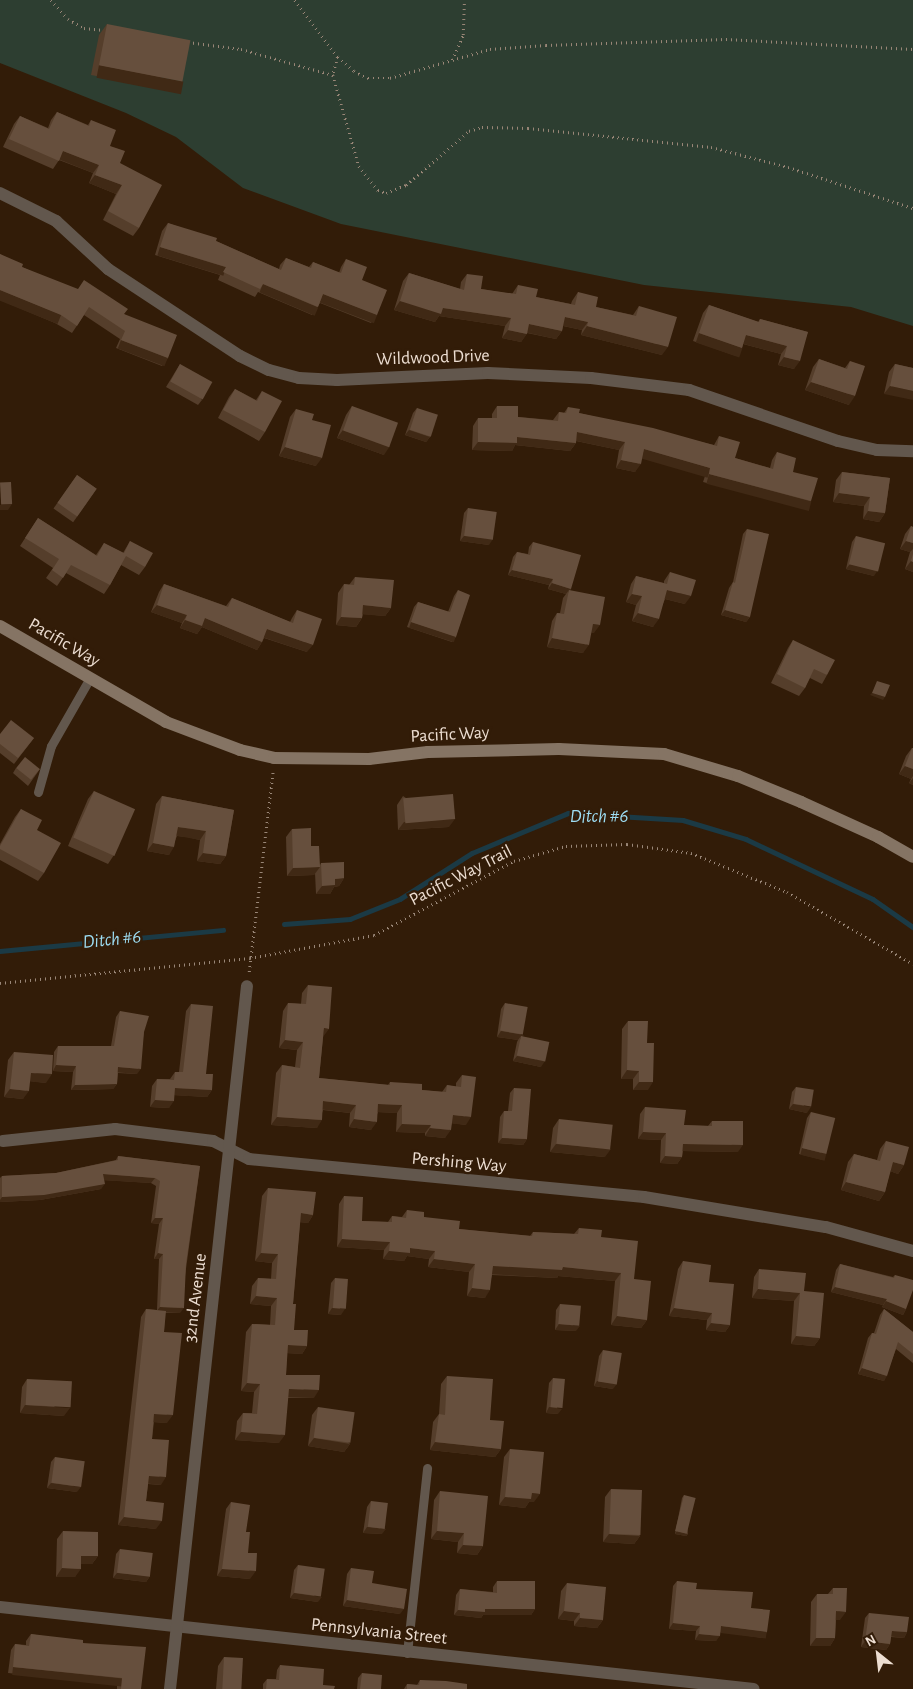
<!DOCTYPE html>
<html>
<head>
<meta charset="utf-8">
<style>
	body { margin:0 }
	#map { position:relative; width:913px; height:1689px; overflow:hidden; background:#321c08; font-family:"Alegreya Sans",sans-serif }
	div>[style] { position:absolute }
	.green>* { inset:0; background:#2d3e31 }
	.stream>* { height:4.5px; margin:-2.25px; padding:0 2.25px; transform-origin:2.25px; border-radius:2.25px; background:#1b3a45 }
	.path>* { height:2.5px; margin-top:-1.25px; transform-origin:0; background:repeating-linear-gradient(90deg,#998677 0 1px,transparent 0 5px) }
	.lane>* { height:9px; margin:-4.5px; padding:0 4.5px; transform-origin:4.5px; border-radius:4.5px; background:#62574d }
	.street>* { height:12px; margin:-6px; padding:0 6px; transform-origin:6px; border-radius:6px; background:#62574d }
	.secondary>* { height:12px; margin:-6px; padding:0 6px; transform-origin:6px; border-radius:6px; background:#857464 }
	.wall>* { inset:0; background:#553e2b; transform-origin:0 0 }
	.shaded-wall>* { inset:0; background:#402915; transform-origin:0 0 }
	.building>* { inset:0; background:#664f3d; transform-origin:0 0 }
	span { translate:-50% -50%; white-space:nowrap; text-align:center; line-height:1.15; -webkit-text-stroke:5px #321c08; paint-order:stroke }
	.street-label { font-size:18px; color:#edded2 }
	.water-label { font-size:19px; color:#9dddf3; font-style:italic }
	.north { position:absolute; left:853px; top:1629px; width:50px; height:50px; -webkit-text-stroke:4px #321c08; paint-order:stroke; rotate:331deg; font-size:14px; font-weight:700; line-height:20px; text-align:center; color:#edded2 }
	.north::after { content:''; display:block; margin:auto; width:18px; height:22px; background:#edded2; clip-path:polygon(50% 0,100% 100%,50% 72%,0 100%) }
</style>
</head>
<body>
<div id="map">
	<div class="green">
		<i style="clip-path:polygon(0 0,913px 0,913px 326px,851px 307px,644px 285px,341px 224px,243px 188px,176px 137px,126px 113px,0 63px)"></i>
	</div>
	<div class="stream">
		<i style="left:284px;top:924px;width:66px;rotate:-4.3deg"></i>
		<i style="left:350px;top:919px;width:54px;rotate:-21.8deg"></i>
		<i style="left:400px;top:899px;width:85px;rotate:-32.6deg"></i>
		<i style="left:472px;top:853px;width:104px;rotate:-22.6deg"></i>
		<i style="left:568px;top:813px;width:115px;rotate:3.5deg"></i>
		<i style="left:683px;top:820px;width:66px;rotate:16.8deg"></i>
		<i style="left:746px;top:839px;width:140px;rotate:25.3deg"></i>
		<i style="left:873px;top:899px;width:49px;rotate:35deg"></i>
		<i style="left:0;top:951px;width:224px;rotate:-5.4deg"></i>
	</div>
	<div class="path">
		<i style="left:51px;top:0;width:25px;rotate:48deg"></i>
		<i style="left:68px;top:19px;width:18px;rotate:29deg"></i>
		<i style="left:84px;top:28px;width:20px;rotate:6deg"></i>
		<i style="left:295px;top:0;width:71px;rotate:53deg"></i>
		<i style="left:338px;top:57px;width:21px;rotate:41deg"></i>
		<i style="left:354px;top:71px;width:16px;rotate:27deg"></i>
		<i style="left:368px;top:78px;width:22px"></i>
		<i style="left:390px;top:78px;width:104px;rotate:-16.2deg"></i>
		<i style="left:490px;top:49px;width:56px;rotate:-4.1deg"></i>
		<i style="left:546px;top:45px;width:180px;rotate:-1.9deg"></i>
		<i style="left:726px;top:39px;width:187px;rotate:3.1deg"></i>
		<i style="left:188px;top:42px;width:53px;rotate:7.5deg"></i>
		<i style="left:241px;top:49px;width:96px;rotate:15.8deg"></i>
		<i style="left:338px;top:57px;width:19px;rotate:106deg"></i>
		<i style="left:333px;top:75px;width:95px;rotate:74.1deg"></i>
		<i style="left:359px;top:166px;width:31px;rotate:52deg"></i>
		<i style="left:378px;top:190px;width:9px;rotate:21deg"></i>
		<i style="left:386px;top:193px;width:22px;rotate:-22deg"></i>
		<i style="left:406px;top:185px;width:83px;rotate:-40.6deg"></i>
		<i style="left:469px;top:131px;width:14px;rotate:-17deg"></i>
		<i style="left:482px;top:127px;width:46px;rotate:1.2deg"></i>
		<i style="left:528px;top:128px;width:184px;rotate:5.9deg"></i>
		<i style="left:711px;top:147px;width:80px;rotate:14.6deg"></i>
		<i style="left:788px;top:167px;width:132px;rotate:18.2deg"></i>
		<i style="left:452px;top:60px;width:27px;rotate:-66deg"></i>
		<i style="left:463px;top:35px;width:35px;rotate:-88deg"></i>
		<i style="left:249px;top:972px;width:201px;rotate:-83.2deg"></i>
		<i style="left:0;top:983px;width:251px;rotate:-5.7deg"></i>
		<i style="left:250px;top:958px;width:126px;rotate:-10.5deg"></i>
		<i style="left:374px;top:935px;width:158px;rotate:-27.9deg"></i>
		<i style="left:514px;top:861px;width:54px;rotate:-16.1deg"></i>
		<i style="left:566px;top:846px;width:61px;rotate:-1.9deg"></i>
		<i style="left:627px;top:844px;width:65px;rotate:8deg"></i>
		<i style="left:691px;top:853px;width:104px;rotate:22.1deg"></i>
		<i style="left:787px;top:892px;width:145px;rotate:29.7deg"></i>
	</div>
	<div class="lane">
		<i style="left:38px;top:792px;width:48px;rotate:-74.2deg"></i>
		<i style="left:51px;top:746px;width:78px;rotate:-60.2deg"></i>
		<i style="left:407px;top:1653px;width:186px;rotate:-83.8deg"></i>
	</div>
	<div class="street">
		<i style="left:0;top:193px;width:63px;rotate:26.6deg"></i>
		<i style="left:56px;top:221px;width:71px;rotate:42.7deg"></i>
		<i style="left:108px;top:269px;width:158px;rotate:33.4deg"></i>
		<i style="left:240px;top:356px;width:32px;rotate:26deg"></i>
		<i style="left:269px;top:370px;width:31px;rotate:15deg"></i>
		<i style="left:299px;top:378px;width:38px;rotate:3deg"></i>
		<i style="left:337px;top:380px;width:151px;rotate:-2.7deg"></i>
		<i style="left:488px;top:373px;width:103px;rotate:2.8deg"></i>
		<i style="left:591px;top:378px;width:99px;rotate:7deg"></i>
		<i style="left:689px;top:390px;width:157px;rotate:18.9deg"></i>
		<i style="left:838px;top:441px;width:40px;rotate:13deg"></i>
		<i style="left:877px;top:450px;width:36px;rotate:2deg"></i>
		<i style="left:3px;top:1141px;width:113px;rotate:-6.1deg"></i>
		<i style="left:115px;top:1129px;width:99px;rotate:7deg"></i>
		<i style="left:213px;top:1141px;width:40px;rotate:26.6deg"></i>
		<i style="left:249px;top:1159px;width:397px;rotate:5.5deg"></i>
		<i style="left:644px;top:1197px;width:184px;rotate:9.4deg"></i>
		<i style="left:826px;top:1227px;width:90px;rotate:15.4deg"></i>
		<i style="left:0;top:1607px;width:758px;rotate:6.21deg"></i>
		<i style="left:170px;top:1689px;width:707px;rotate:-83.75deg"></i>
	</div>
	<div class="secondary">
		<i style="left:0;top:626px;width:192px;rotate:30deg"></i>
		<i style="left:166px;top:722px;width:79px;rotate:20.7deg"></i>
		<i style="left:240px;top:750px;width:35px;rotate:13deg"></i>
		<i style="left:274px;top:758px;width:95px;rotate:0.6deg"></i>
		<i style="left:369px;top:759px;width:59px;rotate:-6.8deg"></i>
		<i style="left:428px;top:752px;width:131px;rotate:-1.3deg"></i>
		<i style="left:559px;top:749px;width:105px;rotate:2.7deg"></i>
		<i style="left:664px;top:754px;width:77px;rotate:16.6deg"></i>
		<i style="left:738px;top:776px;width:68px;rotate:22.4deg"></i>
		<i style="left:801px;top:802px;width:85px;rotate:24.4deg"></i>
		<i style="left:878px;top:837px;width:40px;rotate:29.7deg"></i>
	</div>
	<div class="wall">
		<i style="clip-path:polygon(107px 24px,175px 91px,91px 75px,99px 35px)"></i>
		<i style="clip-path:polygon(57px 112px,88px 125px,91px 120px,110px 146px,120px 163px,139px 228px,133px 236px,103px 220px,116px 194px,89px 183px,93px 173px,59px 160px,53px 169px,3px 147px,14px 124px,20px 116px,48px 128px,51px 120px)"></i>
		<i style="clip-path:polygon(168px 223px,216px 241px,279px 269px,280px 265px,286px 258px,309px 267px,313px 262px,339px 273px,341px 267px,346px 259px,362px 280px,377px 315px,371px 323px,320px 303px,312px 315px,258px 292px,255px 297px,218px 280px,220px 275px,155px 255px,162px 231px)"></i>
		<i style="clip-path:polygon(0 254px,22px 267px,124px 314px,168px 358px,162px 366px,116px 348px,120px 339px,84px 315px,72px 333px,55px 323px,0 300px)"></i>
		<i style="clip-path:polygon(409px 273px,460px 289px,461px 282px,467px 274px,481px 289px,512px 294px,518px 285px,536px 297px,571px 304px,572px 301px,578px 292px,596px 307px,633px 315px,639px 306px,662px 355px,581px 335px,582px 330px,563px 326px,562px 331px,556px 339px,527px 333px,521px 342px,502px 338px,505px 326px,439px 316px,435px 322px,394px 310px,403px 281px)"></i>
		<i style="clip-path:polygon(709px 305px,758px 322px,760px 319px,808px 332px,794px 369px,778px 365px,781px 354px,743px 344px,742px 348px,736px 356px,693px 341px,703px 313px)"></i>
		<i style="clip-path:polygon(819px 359px,845px 368px,850px 361px,849px 405px,805px 390px,813px 367px)"></i>
		<i style="clip-path:polygon(180px 364px,202px 400px,198px 405px,166px 387px)"></i>
		<i style="clip-path:polygon(895px 364px,913px 368px,884px 394px,889px 372px)"></i>
		<i style="clip-path:polygon(235px 389px,256px 400px,262px 391px,265px 432px,259px 441px,218px 418px,229px 397px)"></i>
		<i style="clip-path:polygon(352px 406px,384px 455px,337px 438px,346px 415px)"></i>
		<i style="clip-path:polygon(497px 406px,518px 417px,553px 420px,559px 412px,564px 413px,568px 407px,579px 413px,714px 445px,719px 436px,735px 458px,770px 468px,772px 460px,777px 452px,793px 472px,811px 501px,806px 509px,703px 482px,705px 476px,642px 458px,635px 472px,616px 468px,619px 450px,576px 441px,576px 443px,570px 451px,515px 445px,512px 451px,472px 450px,473px 426px,478px 418px,492px 418px,492px 414px)"></i>
		<i style="clip-path:polygon(417px 408px,430px 437px,426px 442px,405px 435px,413px 413px)"></i>
		<i style="clip-path:polygon(296px 409px,312px 420px,316px 466px,279px 456px,290px 417px)"></i>
		<i style="clip-path:polygon(842px 472px,890px 478px,885px 513px,879px 522px,863px 519px,864px 506px,833px 502px,836px 480px)"></i>
		<i style="left:77px;top:475px;width:24px;height:41px;rotate:35deg"></i>
		<i style="clip-path:polygon(468px 508px,489px 545px,460px 541px,464px 513px)"></i>
		<i style="clip-path:polygon(38px 518px,96px 555px,104px 543px,123px 553px,130px 541px,145px 567px,139px 575px,121px 565px,110px 585px,104px 594px,66px 573px,57px 586px,46px 578px,53px 568px,20px 546px)"></i>
		<i style="clip-path:polygon(911px 526px,913px 527px,913px 572px,905px 569px,910px 552px,900px 549px,905px 534px)"></i>
		<i style="clip-path:polygon(747px 529px,750px 617px,746px 622px,721px 615px,729px 588px,733px 582px,743px 534px)"></i>
		<i style="clip-path:polygon(856px 536px,874px 576px,846px 569px,852px 542px)"></i>
		<i style="clip-path:polygon(533px 542px,571px 589px,570px 590px,594px 633px,591px 632px,583px 653px,547px 647px,552px 621px,557px 613px,560px 613px,563px 598px,566px 594px,548px 589px,549px 585px,508px 575px,513px 557px,517px 552px,528px 554px,529px 547px)"></i>
		<i style="clip-path:polygon(670px 572px,685px 604px,665px 599px,653px 627px,632px 621px,636px 605px,626px 602px,631px 584px,636px 576px,664px 583px,664px 581px)"></i>
		<i style="clip-path:polygon(355px 577px,391px 608px,385px 616px,363px 614px,362px 618px,356px 627px,336px 625px,338px 593px,344px 584px,349px 585px)"></i>
		<i style="clip-path:polygon(164px 584px,226px 606px,232px 598px,290px 622px,292px 618px,297px 610px,307px 652px,264px 638px,262px 642px,257px 650px,202px 627px,197px 634px,180px 628px,182px 623px,151px 612px,159px 592px)"></i>
		<i style="clip-path:polygon(458px 590px,456px 637px,452px 642px,407px 627px,414px 607px,418px 602px,448px 612px,454px 596px)"></i>
		<i style="clip-path:polygon(793px 640px,827px 675px,822px 684px,810px 678px,805px 688px,799px 696px,771px 683px,788px 648px)"></i>
		<i style="clip-path:polygon(0 734px,34px 738px,14px 764px,0 753px)"></i>
		<i style="clip-path:polygon(912px 748px,913px 748px,913px 785px,909px 783px,911px 779px,899px 774px,906px 756px)"></i>
		<i style="clip-path:polygon(16px 768px,40px 769px,28px 786px,13px 773px)"></i>
		<i style="clip-path:polygon(94px 791px,114px 855px,108px 864px,68px 846px,88px 799px)"></i>
		<i style="clip-path:polygon(162px 796px,234px 810px,226px 856px,220px 864px,197px 861px,200px 840px,187px 837px,177px 836px,169px 855px,147px 851px,156px 804px)"></i>
		<i style="clip-path:polygon(403px 796px,449px 827px,398px 830px,397px 805px)"></i>
		<i style="clip-path:polygon(21px 809px,37px 830px,44px 873px,38px 881px,0 860px,0 844px,15px 817px)"></i>
		<i style="clip-path:polygon(292px 829px,311px 846px,320px 865px,321px 863px,344px 878px,339px 886px,334px 887px,330px 894px,316px 894px,315px 873px,314px 875px,287px 876px,286px 837px)"></i>
		<i style="clip-path:polygon(308px 985px,323px 1037px,319px 1078px,388px 1085px,390px 1082px,422px 1090px,442px 1092px,447px 1085px,456px 1087px,456px 1083px,462px 1075px,466px 1125px,452px 1123px,445px 1138px,425px 1136px,425px 1133px,396px 1132px,397px 1113px,378px 1112px,371px 1130px,349px 1127px,350px 1113px,323px 1110px,317px 1128px,271px 1125px,276px 1073px,282px 1065px,295px 1067px,297px 1050px,279px 1048px,283px 1011px,288px 1003px,301px 1004px,302px 993px)"></i>
		<i style="clip-path:polygon(505px 1003px,522px 1037px,541px 1067px,513px 1061px,517px 1042px,518px 1040px,497px 1037px,501px 1009px)"></i>
		<i style="clip-path:polygon(191px 1004px,206px 1074px,212px 1090px,207px 1097px,174px 1095px,169px 1108px,150px 1107px,152px 1086px,157px 1079px,170px 1079px,175px 1072px,179px 1072px,186px 1011px)"></i>
		<i style="clip-path:polygon(120px 1011px,144px 1032px,137px 1074px,118px 1073px,117px 1084px,113px 1089px,71px 1090px,73px 1072px,53px 1071px,54px 1052px,58px 1046px,111px 1046px,116px 1017px)"></i>
		<i style="clip-path:polygon(628px 1021px,648px 1090px,633px 1090px,633px 1079px,621px 1079px,622px 1029px)"></i>
		<i style="clip-path:polygon(14px 1052px,46px 1083px,30px 1081px,23px 1099px,4px 1097px,8px 1060px)"></i>
		<i style="clip-path:polygon(796px 1087px,807px 1113px,789px 1109px,792px 1092px)"></i>
		<i style="clip-path:polygon(514px 1088px,527px 1139px,523px 1145px,498px 1143px,500px 1117px,504px 1111px,508px 1111px,510px 1093px)"></i>
		<i style="clip-path:polygon(645px 1107px,684px 1125px,708px 1126px,712px 1121px,738px 1152px,683px 1151px,682px 1157px,677px 1164px,660px 1163px,661px 1140px,638px 1139px,640px 1114px)"></i>
		<i style="clip-path:polygon(811px 1112px,823px 1160px,799px 1154px,807px 1118px)"></i>
		<i style="clip-path:polygon(559px 1119px,605px 1157px,550px 1152px,553px 1128px)"></i>
		<i style="clip-path:polygon(886px 1141px,904px 1165px,898px 1174px,890px 1171px,885px 1192px,879px 1201px,841px 1190px,848px 1162px,854px 1154px,877px 1160px,880px 1149px)"></i>
		<i style="clip-path:polygon(118px 1156px,200px 1166px,180px 1313px,165px 1313px,164px 1332px,167px 1423px,154px 1422px,152px 1439px,161px 1485px,148px 1484px,146px 1501px,156px 1529px,118px 1525px,141px 1317px,146px 1309px,157px 1310px,159px 1259px,154px 1259px,159px 1224px,151px 1223px,156px 1186px,151px 1183px,104px 1180px,101px 1189px,40px 1200px,0 1202px,0 1178px,2px 1176px,56px 1173px,116px 1160px)"></i>
		<i style="clip-path:polygon(268px 1188px,313px 1215px,308px 1223px,300px 1222px,293px 1304px,294px 1330px,307px 1346px,302px 1354px,287px 1353px,286px 1375px,314px 1398px,288px 1398px,279px 1443px,235px 1440px,237px 1421px,243px 1413px,252px 1413px,254px 1392px,241px 1391px,246px 1332px,252px 1324px,270px 1325px,271px 1306px,250px 1304px,252px 1286px,258px 1278px,271px 1279px,272px 1263px,255px 1261px,262px 1196px)"></i>
		<i style="clip-path:polygon(344px 1196px,362px 1221px,388px 1222px,392px 1216px,402px 1217px,407px 1210px,424px 1217px,459px 1229px,530px 1236px,533px 1232px,574px 1234px,579px 1228px,601px 1237px,634px 1279px,647px 1320px,641px 1328px,611px 1325px,615px 1281px,558px 1276px,557px 1278px,492px 1275px,485px 1298px,467px 1296px,469px 1272px,428px 1267px,429px 1259px,407px 1256px,404px 1261px,383px 1259px,384px 1250px,337px 1247px,339px 1204px)"></i>
		<i style="clip-path:polygon(683px 1261px,709px 1282px,730px 1325px,725px 1332px,706px 1330px,707px 1320px,669px 1316px,678px 1269px)"></i>
		<i style="clip-path:polygon(840px 1264px,893px 1277px,895px 1275px,906px 1309px,903px 1315px,882px 1307px,883px 1305px,831px 1292px,836px 1270px)"></i>
		<i style="clip-path:polygon(759px 1269px,804px 1291px,820px 1338px,814px 1346px,791px 1344px,794px 1301px,752px 1298px,754px 1277px)"></i>
		<i style="clip-path:polygon(335px 1278px,341px 1315px,328px 1314px,331px 1283px)"></i>
		<i style="clip-path:polygon(560px 1304px,576px 1331px,555px 1330px,556px 1310px)"></i>
		<i style="clip-path:polygon(884px 1309px,913px 1332px,913px 1363px,896px 1349px,884px 1381px,858px 1374px,868px 1338px,872px 1333px,874px 1333px,880px 1315px)"></i>
		<i style="clip-path:polygon(603px 1350px,613px 1389px,594px 1386px,599px 1356px)"></i>
		<i style="clip-path:polygon(447px 1376px,501px 1449px,495px 1457px,430px 1450px,433px 1422px,439px 1414px,441px 1384px)"></i>
		<i style="clip-path:polygon(553px 1378px,558px 1414px,546px 1413px,549px 1383px)"></i>
		<i style="clip-path:polygon(27px 1379px,64px 1416px,20px 1413px,22px 1387px)"></i>
		<i style="clip-path:polygon(318px 1407px,350px 1444px,344px 1452px,308px 1446px,312px 1415px)"></i>
		<i style="clip-path:polygon(510px 1449px,534px 1502px,529px 1502px,525px 1508px,499px 1505px,504px 1457px)"></i>
		<i style="clip-path:polygon(55px 1457px,77px 1492px,47px 1488px,51px 1462px)"></i>
		<i style="clip-path:polygon(611px 1489px,640px 1536px,634px 1544px,603px 1542px,605px 1497px)"></i>
		<i style="clip-path:polygon(440px 1491px,483px 1546px,477px 1555px,457px 1553px,458px 1542px,431px 1539px,434px 1500px)"></i>
		<i style="clip-path:polygon(684px 1495px,688px 1534px,686px 1536px,675px 1534px,682px 1498px)"></i>
		<i style="clip-path:polygon(371px 1501px,382px 1534px,363px 1533px,367px 1507px)"></i>
		<i style="clip-path:polygon(231px 1502px,246px 1532px,250px 1579px,217px 1576px,226px 1509px)"></i>
		<i style="clip-path:polygon(63px 1531px,98px 1556px,92px 1564px,81px 1564px,75px 1577px,56px 1577px,57px 1539px)"></i>
		<i style="clip-path:polygon(120px 1549px,150px 1576px,146px 1582px,113px 1578px,116px 1554px)"></i>
		<i style="clip-path:polygon(298px 1565px,318px 1602px,290px 1598px,294px 1570px)"></i>
		<i style="clip-path:polygon(351px 1568px,372px 1583px,400px 1614px,343px 1606px,347px 1574px)"></i>
		<i style="clip-path:polygon(497px 1581px,535px 1609px,531px 1615px,483px 1615px,481px 1618px,454px 1615px,456px 1595px,460px 1589px,493px 1592px,493px 1587px)"></i>
		<i style="clip-path:polygon(677px 1581px,696px 1589px,751px 1608px,767px 1632px,763px 1638px,720px 1632px,716px 1641px,695px 1640px,696px 1631px,669px 1629px,673px 1586px)"></i>
		<i style="clip-path:polygon(567px 1583px,603px 1620px,597px 1628px,574px 1626px,574px 1621px,558px 1619px,561px 1591px)"></i>
		<i style="clip-path:polygon(833px 1588px,840px 1620px,836px 1620px,835px 1638px,830px 1646px,810px 1646px,811px 1602px,817px 1594px,828px 1594px)"></i>
		<i style="clip-path:polygon(869px 1613px,907px 1632px,904px 1638px,891px 1637px,890px 1644px,886px 1650px,861px 1647px,865px 1618px)"></i>
		<i style="clip-path:polygon(31px 1634px,83px 1643px,141px 1689px,117px 1689px,117px 1684px,8px 1673px,11px 1650px,15px 1644px,26px 1645px,26px 1641px)"></i>
		<i style="clip-path:polygon(224px 1657px,240px 1689px,216px 1689px,218px 1666px)"></i>
		<i style="clip-path:polygon(280px 1665px,323px 1685px,334px 1689px,263px 1689px,263px 1684px,267px 1679px,276px 1679px,277px 1670px)"></i>
		<i style="clip-path:polygon(362px 1673px,381px 1689px,357px 1689px,358px 1678px)"></i>
		<i style="clip-path:polygon(420px 1680px,467px 1689px,404px 1689px,407px 1684px,417px 1685px)"></i>
	</div>
	<div class="shaded-wall">
		<i style="left:99px;top:65px;width:86px;height:13px;rotate:11deg"></i>
		<i style="clip-path:polygon(63px 151px,99px 165px,93px 173px,58px 159px)"></i>
		<i style="clip-path:polygon(95px 175px,122px 185px,116px 194px,89px 183px)"></i>
		<i style="left:160px;top:247px;width:69px;height:9px;rotate:17deg"></i>
		<i style="left:263px;top:284px;width:60px;height:9px;rotate:23deg"></i>
		<i style="left:0;top:290px;width:66px;height:10px;rotate:22deg"></i>
		<i style="left:323px;top:294px;width:58px;height:9px;rotate:21deg"></i>
		<i style="clip-path:polygon(400px 301px,443px 308px,511px 318px,505px 326px,439px 316px,435px 322px,394px 310px)"></i>
		<i style="clip-path:polygon(565px 317px,588px 322px,582px 330px,559px 325px)"></i>
		<i style="clip-path:polygon(529px 324px,562px 331px,556px 339px,524px 332px)"></i>
		<i style="clip-path:polygon(587px 326px,668px 347px,662px 355px,581px 335px)"></i>
		<i style="clip-path:polygon(508px 330px,527px 334px,521px 342px,502px 338px)"></i>
		<i style="left:699px;top:333px;width:46px;height:10px;rotate:19deg"></i>
		<i style="clip-path:polygon(746px 335px,787px 346px,781px 354px,740px 343px)"></i>
		<i style="left:121px;top:340px;width:50px;height:9px;rotate:21deg"></i>
		<i style="clip-path:polygon(784px 357px,800px 361px,794px 369px,778px 365px)"></i>
		<i style="clip-path:polygon(811px 382px,855px 396px,849px 405px,805px 390px)"></i>
		<i style="clip-path:polygon(890px 386px,913px 391px,913px 400px,884px 394px)"></i>
		<i style="clip-path:polygon(343px 430px,390px 446px,384px 455px,337px 438px)"></i>
		<i style="clip-path:polygon(409px 430px,430px 437px,426px 442px,405px 435px)"></i>
		<i style="clip-path:polygon(577px 432px,625px 442px,619px 450px,572px 440px)"></i>
		<i style="clip-path:polygon(517px 437px,576px 443px,570px 451px,515px 445px,512px 451px,472px 450px,478px 442px)"></i>
		<i style="clip-path:polygon(285px 447px,322px 458px,316px 466px,279px 456px)"></i>
		<i style="left:644px;top:449px;width:69px;height:10px;rotate:16deg"></i>
		<i style="clip-path:polygon(621px 460px,641px 464px,635px 472px,616px 468px)"></i>
		<i style="left:709px;top:474px;width:106px;height:10px;rotate:15deg"></i>
		<i style="clip-path:polygon(839px 493px,870px 497px,864px 506px,833px 502px)"></i>
		<i style="clip-path:polygon(12px 504px,8px 510px,0 510px,0 505px)"></i>
		<i style="clip-path:polygon(868px 511px,885px 513px,879px 522px,863px 519px)"></i>
		<i style="clip-path:polygon(464px 536px,493px 539px,489px 545px,460px 541px)"></i>
		<i style="clip-path:polygon(906px 541px,913px 543px,913px 549px,910px 552px,900px 549px)"></i>
		<i style="clip-path:polygon(911px 561px,913px 562px,913px 572px,905px 569px)"></i>
		<i style="clip-path:polygon(850px 564px,878px 570px,874px 576px,846px 569px)"></i>
		<i style="clip-path:polygon(512px 570px,553px 579px,549px 585px,508px 575px)"></i>
		<i style="clip-path:polygon(552px 583px,571px 589px,568px 593px,569px 590px,566px 594px,548px 589px)"></i>
		<i style="clip-path:polygon(667px 590px,691px 596px,685px 604px,661px 598px)"></i>
		<i style="clip-path:polygon(632px 594px,642px 596px,636px 605px,626px 602px)"></i>
		<i style="clip-path:polygon(157px 605px,187px 615px,182px 623px,151px 612px)"></i>
		<i style="clip-path:polygon(363px 605px,391px 608px,385px 616px,357px 614px)"></i>
		<i style="clip-path:polygon(725px 610px,750px 617px,746px 622px,721px 615px)"></i>
		<i style="clip-path:polygon(638px 613px,659px 619px,653px 627px,632px 621px)"></i>
		<i style="clip-path:polygon(341px 617px,362px 618px,356px 627px,336px 625px)"></i>
		<i style="clip-path:polygon(205px 618px,262px 642px,257px 650px,202px 627px,197px 634px,180px 628px,185px 620px)"></i>
		<i style="left:411px;top:622px;width:47px;height:6px;rotate:18deg"></i>
		<i style="clip-path:polygon(593px 624px,600px 625px,594px 633px,587px 632px)"></i>
		<i style="clip-path:polygon(267px 629px,313px 645px,307px 652px,262px 637px)"></i>
		<i style="clip-path:polygon(552px 638px,589px 645px,583px 653px,547px 647px)"></i>
		<i style="clip-path:polygon(872px 693px,885px 697px,883px 700px,870px 695px)"></i>
		<i style="clip-path:polygon(905px 766px,913px 769px,913px 776px,911px 779px,899px 774px)"></i>
		<i style="clip-path:polygon(913px 778px,913px 785px,909px 783px)"></i>
		<i style="clip-path:polygon(455px 819px,449px 827px,398px 830px,404px 822px)"></i>
		<i style="clip-path:polygon(178px 827px,206px 831px,200px 840px,173px 835px)"></i>
		<i style="clip-path:polygon(153px 843px,174px 847px,169px 855px,147px 851px)"></i>
		<i style="clip-path:polygon(203px 853px,226px 856px,220px 864px,197px 861px)"></i>
		<i style="clip-path:polygon(320px 867px,314px 875px,287px 876px,293px 868px)"></i>
		<i style="clip-path:polygon(344px 878px,339px 886px,334px 887px,330px 894px,316px 894px,322px 886px,335px 879px)"></i>
		<i style="clip-path:polygon(324px 1028px,329px 1029px,323px 1037px)"></i>
		<i style="clip-path:polygon(501px 1031px,524px 1035px,520px 1040px,521px 1036px,518px 1040px,497px 1037px)"></i>
		<i style="clip-path:polygon(285px 1040px,303px 1042px,297px 1050px,279px 1048px)"></i>
		<i style="clip-path:polygon(517px 1056px,545px 1061px,541px 1067px,513px 1061px)"></i>
		<i style="clip-path:polygon(56px 1065px,76px 1066px,73px 1072px,53px 1071px)"></i>
		<i style="clip-path:polygon(118px 1067px,141px 1069px,137px 1074px,114px 1072px)"></i>
		<i style="clip-path:polygon(627px 1070px,639px 1071px,633px 1079px,621px 1079px)"></i>
		<i style="clip-path:polygon(31px 1073px,52px 1074px,46px 1083px,25px 1081px)"></i>
		<i style="clip-path:polygon(639px 1082px,653px 1082px,648px 1090px,633px 1090px)"></i>
		<i style="clip-path:polygon(117px 1084px,113px 1089px,71px 1090px,75px 1085px)"></i>
		<i style="clip-path:polygon(175px 1088px,212px 1090px,207px 1097px,170px 1095px)"></i>
		<i style="clip-path:polygon(10px 1089px,29px 1091px,23px 1099px,4px 1097px)"></i>
		<i style="clip-path:polygon(155px 1100px,174px 1101px,169px 1108px,150px 1107px)"></i>
		<i style="clip-path:polygon(323px 1101px,356px 1105px,350px 1113px,318px 1109px)"></i>
		<i style="clip-path:polygon(378px 1104px,402px 1105px,397px 1113px,373px 1112px)"></i>
		<i style="clip-path:polygon(793px 1104px,811px 1107px,807px 1113px,789px 1109px)"></i>
		<i style="clip-path:polygon(453px 1115px,471px 1117px,466px 1125px,447px 1123px)"></i>
		<i style="clip-path:polygon(277px 1117px,322px 1120px,317px 1128px,271px 1125px)"></i>
		<i style="clip-path:polygon(354px 1119px,377px 1122px,371px 1130px,349px 1127px)"></i>
		<i style="clip-path:polygon(402px 1124px,431px 1125px,425px 1133px,396px 1132px)"></i>
		<i style="clip-path:polygon(430px 1128px,451px 1130px,445px 1138px,425px 1136px)"></i>
		<i style="clip-path:polygon(643px 1132px,666px 1133px,661px 1140px,638px 1139px)"></i>
		<i style="clip-path:polygon(502px 1138px,527px 1139px,523px 1145px,498px 1143px)"></i>
		<i style="clip-path:polygon(556px 1144px,611px 1149px,605px 1157px,550px 1152px)"></i>
		<i style="clip-path:polygon(683px 1144px,743px 1145px,738px 1152px,678px 1151px)"></i>
		<i style="left:802px;top:1148px;width:25px;height:7px;rotate:14deg"></i>
		<i style="clip-path:polygon(665px 1156px,682px 1157px,677px 1164px,660px 1163px)"></i>
		<i style="clip-path:polygon(893px 1162px,904px 1165px,898px 1174px,887px 1170px)"></i>
		<i style="clip-path:polygon(103px 1174px,155px 1178px,151px 1183px,99px 1180px)"></i>
		<i style="clip-path:polygon(846px 1182px,885px 1192px,879px 1201px,841px 1190px)"></i>
		<i style="clip-path:polygon(105px 1184px,101px 1189px,40px 1200px,0 1202px,0 1200px,2px 1197px)"></i>
		<i style="clip-path:polygon(301px 1213px,313px 1215px,308px 1223px,295px 1222px)"></i>
		<i style="clip-path:polygon(155px 1218px,163px 1218px,159px 1224px,151px 1223px)"></i>
		<i style="clip-path:polygon(342px 1239px,390px 1242px,384px 1250px,337px 1247px)"></i>
		<i style="clip-path:polygon(410px 1248px,435px 1251px,429px 1259px,407px 1256px,404px 1261px,383px 1259px,389px 1251px)"></i>
		<i style="clip-path:polygon(158px 1253px,163px 1254px,159px 1259px,154px 1259px)"></i>
		<i style="clip-path:polygon(261px 1253px,278px 1254px,272px 1263px,255px 1261px)"></i>
		<i style="clip-path:polygon(434px 1259px,475px 1264px,469px 1272px,428px 1267px)"></i>
		<i style="clip-path:polygon(493px 1266px,563px 1267px,621px 1273px,615px 1281px,558px 1276px,557px 1278px,487px 1274px)"></i>
		<i style="clip-path:polygon(835px 1287px,887px 1299px,883px 1305px,831px 1292px)"></i>
		<i style="clip-path:polygon(472px 1288px,490px 1290px,485px 1298px,467px 1296px)"></i>
		<i style="clip-path:polygon(758px 1289px,800px 1293px,794px 1301px,752px 1298px)"></i>
		<i style="clip-path:polygon(256px 1296px,277px 1298px,271px 1306px,250px 1304px)"></i>
		<i style="clip-path:polygon(886px 1301px,906px 1309px,903px 1315px,882px 1307px)"></i>
		<i style="clip-path:polygon(160px 1307px,184px 1308px,180px 1313px,156px 1312px)"></i>
		<i style="clip-path:polygon(332px 1308px,345px 1309px,341px 1315px,328px 1314px)"></i>
		<i style="clip-path:polygon(674px 1308px,712px 1313px,707px 1320px,669px 1316px)"></i>
		<i style="clip-path:polygon(617px 1316px,647px 1320px,641px 1328px,611px 1325px)"></i>
		<i style="clip-path:polygon(711px 1323px,730px 1325px,725px 1332px,706px 1330px)"></i>
		<i style="clip-path:polygon(559px 1324px,580px 1326px,576px 1331px,555px 1330px)"></i>
		<i style="clip-path:polygon(796px 1336px,820px 1338px,814px 1346px,791px 1344px)"></i>
		<i style="clip-path:polygon(288px 1345px,307px 1346px,302px 1354px,282px 1353px)"></i>
		<i style="clip-path:polygon(862px 1368px,887px 1376px,884px 1381px,858px 1374px)"></i>
		<i style="clip-path:polygon(597px 1381px,617px 1384px,613px 1389px,594px 1386px)"></i>
		<i style="clip-path:polygon(247px 1383px,260px 1384px,254px 1392px,241px 1391px)"></i>
		<i style="clip-path:polygon(289px 1389px,319px 1390px,314px 1398px,283px 1397px)"></i>
		<i style="clip-path:polygon(25px 1405px,70px 1408px,64px 1416px,20px 1413px)"></i>
		<i style="clip-path:polygon(549px 1407px,562px 1409px,558px 1414px,546px 1413px)"></i>
		<i style="clip-path:polygon(154px 1414px,173px 1415px,167px 1423px,149px 1422px)"></i>
		<i style="clip-path:polygon(241px 1432px,285px 1435px,279px 1443px,235px 1440px)"></i>
		<i style="clip-path:polygon(314px 1438px,350px 1444px,344px 1452px,308px 1446px)"></i>
		<i style="clip-path:polygon(435px 1442px,501px 1449px,495px 1457px,430px 1450px)"></i>
		<i style="clip-path:polygon(149px 1476px,166px 1477px,161px 1485px,143px 1483px)"></i>
		<i style="clip-path:polygon(51px 1483px,81px 1487px,77px 1492px,47px 1488px)"></i>
		<i style="clip-path:polygon(532px 1493px,540px 1494px,534px 1502px,529px 1502px,525px 1508px,499px 1505px,505px 1497px)"></i>
		<i style="clip-path:polygon(124px 1517px,162px 1521px,156px 1529px,118px 1525px)"></i>
		<i style="clip-path:polygon(367px 1527px,386px 1529px,382px 1534px,363px 1533px)"></i>
		<i style="clip-path:polygon(437px 1531px,464px 1533px,458px 1542px,431px 1539px)"></i>
		<i style="clip-path:polygon(677px 1531px,688px 1534px,686px 1536px,675px 1534px)"></i>
		<i style="clip-path:polygon(609px 1534px,640px 1536px,634px 1544px,603px 1542px)"></i>
		<i style="clip-path:polygon(463px 1545px,483px 1546px,477px 1555px,457px 1553px)"></i>
		<i style="clip-path:polygon(81px 1556px,98px 1556px,92px 1564px,76px 1564px)"></i>
		<i style="clip-path:polygon(62px 1568px,81px 1569px,75px 1577px,56px 1577px)"></i>
		<i style="clip-path:polygon(222px 1569px,256px 1571px,250px 1579px,217px 1576px)"></i>
		<i style="clip-path:polygon(117px 1573px,150px 1576px,146px 1582px,113px 1578px)"></i>
		<i style="clip-path:polygon(294px 1593px,322px 1597px,318px 1602px,290px 1598px)"></i>
		<i style="clip-path:polygon(347px 1600px,404px 1609px,400px 1614px,343px 1606px)"></i>
		<i style="clip-path:polygon(485px 1609px,535px 1609px,531px 1615px,483px 1615px,481px 1618px,454px 1615px,458px 1610px)"></i>
		<i style="clip-path:polygon(564px 1611px,580px 1613px,574px 1621px,558px 1619px)"></i>
		<i style="clip-path:polygon(836px 1611px,846px 1612px,840px 1620px,830px 1620px)"></i>
		<i style="clip-path:polygon(580px 1618px,603px 1620px,597px 1628px,574px 1626px)"></i>
		<i style="clip-path:polygon(673px 1623px,700px 1626px,696px 1631px,669px 1629px)"></i>
		<i style="left:721px;top:1626px;width:46px;height:7px;rotate:7deg"></i>
		<i style="clip-path:polygon(892px 1631px,907px 1632px,904px 1638px,888px 1636px)"></i>
		<i style="clip-path:polygon(699px 1634px,720px 1636px,716px 1641px,695px 1640px)"></i>
		<i style="clip-path:polygon(816px 1638px,835px 1638px,830px 1646px,810px 1646px)"></i>
		<i style="clip-path:polygon(865px 1641px,890px 1644px,886px 1650px,861px 1647px)"></i>
		<i style="left:13px;top:1667px;width:110px;height:8px;rotate:6deg"></i>
	</div>
	<div class="building">
		<i style="left:107px;top:24px;width:85px;height:42px;rotate:11deg"></i>
		<i style="clip-path:polygon(57px 112px,89px 126px,91px 120px,116px 130px,110px 146px,125px 151px,120px 163px,162px 185px,139px 228px,108px 211px,122px 185px,95px 175px,99px 165px,63px 151px,59px 161px,9px 139px,20px 116px,49px 129px)"></i>
		<i style="clip-path:polygon(168px 223px,217px 238px,216px 241px,281px 270px,286px 258px,311px 268px,313px 262px,341px 273px,346px 259px,367px 267px,362px 280px,387px 290px,377px 315px,323px 294px,318px 307px,263px 284px,260px 289px,223px 272px,226px 267px,160px 247px)"></i>
		<i style="clip-path:polygon(0 254px,23px 264px,22px 267px,78px 289px,84px 280px,128px 309px,124px 314px,177px 335px,168px 358px,121px 340px,125px 331px,89px 307px,77px 326px,61px 315px,0 290px)"></i>
		<i style="clip-path:polygon(409px 273px,464px 290px,467px 274px,483px 276px,481px 289px,516px 294px,518px 285px,538px 289px,536px 297px,575px 305px,578px 292px,598px 297px,596px 307px,636px 316px,639px 306px,677px 317px,668px 347px,587px 326px,588px 322px,565px 317px,562px 331px,529px 324px,527px 334px,508px 330px,511px 318px,443px 308px,441px 314px,400px 301px)"></i>
		<i style="clip-path:polygon(709px 305px,759px 322px,760px 319px,808px 332px,800px 361px,784px 357px,787px 346px,746px 335px,742px 348px,699px 333px)"></i>
		<i style="clip-path:polygon(819px 359px,847px 369px,850px 361px,865px 366px,855px 396px,811px 382px)"></i>
		<i style="left:180px;top:364px;width:37px;height:20px;rotate:29deg"></i>
		<i style="clip-path:polygon(895px 364px,913px 368px,913px 391px,890px 386px)"></i>
		<i style="clip-path:polygon(235px 389px,257px 401px,262px 391px,282px 401px,265px 432px,223px 410px)"></i>
		<i style="left:352px;top:406px;width:49px;height:26px;rotate:20deg"></i>
		<i style="clip-path:polygon(497px 406px,518px 406px,518px 417px,558px 421px,559px 412px,566px 413px,568px 407px,580px 409px,579px 413px,653px 428px,717px 446px,719px 436px,740px 442px,735px 458px,773px 469px,777px 452px,796px 458px,793px 472px,818px 478px,811px 501px,709px 474px,710px 468px,644px 449px,641px 464px,621px 460px,625px 442px,577px 432px,576px 443px,517px 437px,517px 443px,478px 442px,478px 418px,497px 418px)"></i>
		<i style="left:417px;top:408px;width:22px;height:23px;rotate:18deg"></i>
		<i style="clip-path:polygon(296px 409px,314px 414px,312px 420px,331px 425px,322px 458px,285px 447px)"></i>
		<i style="clip-path:polygon(842px 472px,890px 478px,885px 513px,868px 511px,870px 497px,839px 493px)"></i>
		<i style="left:77px;top:475px;width:24px;height:34px;rotate:35deg"></i>
		<i style="left:11px;top:482px;width:22px;height:11px;rotate:87deg"></i>
		<i style="left:468px;top:508px;width:29px;height:28px;rotate:8deg"></i>
		<i style="clip-path:polygon(38px 518px,97px 556px,104px 543px,124px 553px,130px 541px,153px 553px,145px 567px,126px 556px,110px 585px,71px 565px,63px 578px,52px 570px,59px 559px,25px 538px)"></i>
		<i style="clip-path:polygon(911px 526px,913px 527px,913px 543px,906px 541px)"></i>
		<i style="clip-path:polygon(747px 529px,769px 534px,750px 617px,725px 610px,733px 582px,735px 583px)"></i>
		<i style="left:856px;top:536px;width:30px;height:29px;rotate:14deg"></i>
		<i style="clip-path:polygon(533px 542px,581px 555px,571px 589px,552px 583px,553px 579px,512px 570px,517px 552px,530px 555px)"></i>
		<i style="clip-path:polygon(913px 554px,913px 562px,911px 561px)"></i>
		<i style="clip-path:polygon(670px 572px,696px 580px,691px 596px,667px 590px,659px 619px,638px 613px,642px 596px,632px 594px,636px 576px,667px 584px)"></i>
		<i style="clip-path:polygon(355px 577px,394px 580px,391px 608px,363px 605px,362px 618px,341px 617px,344px 584px,354px 585px)"></i>
		<i style="clip-path:polygon(164px 584px,228px 607px,232px 598px,293px 623px,297px 610px,322px 619px,313px 645px,267px 629px,262px 642px,205px 618px,202px 626px,185px 620px,187px 615px,157px 605px)"></i>
		<i style="clip-path:polygon(458px 590px,470px 595px,456px 637px,411px 622px,418px 602px,450px 612px)"></i>
		<i style="clip-path:polygon(569px 590px,605px 597px,600px 625px,593px 624px,589px 645px,552px 638px,557px 613px,564px 614px)"></i>
		<i style="clip-path:polygon(793px 640px,835px 660px,827px 675px,814px 669px,805px 688px,777px 674px)"></i>
		<i style="clip-path:polygon(877px 681px,890px 685px,885px 697px,872px 693px)"></i>
		<i style="clip-path:polygon(11px 720px,34px 738px,18px 758px,0 744px,0 734px)"></i>
		<i style="clip-path:polygon(912px 748px,913px 748px,913px 769px,905px 766px)"></i>
		<i style="left:25px;top:757px;width:19px;height:14px;rotate:39deg"></i>
		<i style="left:94px;top:791px;width:45px;height:51px;rotate:24deg"></i>
		<i style="left:453px;top:794px;width:25px;height:50px;rotate:85deg"></i>
		<i style="clip-path:polygon(162px 796px,234px 810px,226px 856px,203px 853px,206px 831px,193px 829px,178px 827px,174px 847px,153px 843px)"></i>
		<i style="clip-path:polygon(21px 809px,42px 820px,37px 830px,61px 843px,44px 873px,0 849px,0 846px)"></i>
		<i style="clip-path:polygon(311px 828px,311px 846px,319px 846px,320px 867px,293px 868px,292px 829px)"></i>
		<i style="clip-path:polygon(344px 862px,344px 878px,335px 879px,335px 885px,322px 886px,321px 863px)"></i>
		<i style="clip-path:polygon(308px 985px,332px 987px,329px 1029px,324px 1028px,319px 1078px,390px 1085px,390px 1082px,422px 1084px,422px 1090px,446px 1092px,447px 1085px,461px 1087px,462px 1075px,476px 1077px,471px 1117px,453px 1115px,451px 1130px,430px 1128px,431px 1125px,402px 1124px,402px 1105px,378px 1104px,377px 1122px,354px 1119px,356px 1105px,323px 1101px,322px 1120px,277px 1117px,282px 1065px,300px 1068px,303px 1042px,285px 1040px,288px 1003px,306px 1004px)"></i>
		<i style="left:505px;top:1003px;width:23px;height:28px;rotate:10deg"></i>
		<i style="clip-path:polygon(191px 1004px,213px 1006px,206px 1074px,213px 1074px,212px 1090px,175px 1088px,174px 1101px,155px 1100px,157px 1079px,174px 1080px,175px 1072px,183px 1072px)"></i>
		<i style="clip-path:polygon(120px 1011px,149px 1016px,144px 1032px,141px 1069px,118px 1067px,117px 1084px,75px 1085px,76px 1066px,56px 1065px,58px 1046px,114px 1046px)"></i>
		<i style="clip-path:polygon(628px 1021px,648px 1021px,647px 1043px,654px 1043px,653px 1082px,639px 1082px,639px 1071px,627px 1070px)"></i>
		<i style="left:521px;top:1036px;width:29px;height:20px;rotate:12deg"></i>
		<i style="clip-path:polygon(14px 1052px,53px 1055px,52px 1074px,31px 1073px,29px 1091px,10px 1089px)"></i>
		<i style="left:796px;top:1087px;width:18px;height:17px;rotate:9deg"></i>
		<i style="clip-path:polygon(514px 1088px,531px 1089px,527px 1139px,502px 1138px,504px 1111px,512px 1111px)"></i>
		<i style="clip-path:polygon(645px 1107px,686px 1110px,684px 1125px,712px 1126px,712px 1121px,743px 1121px,743px 1145px,683px 1144px,682px 1157px,665px 1156px,666px 1133px,643px 1132px)"></i>
		<i style="left:811px;top:1112px;width:25px;height:37px;rotate:14deg"></i>
		<i style="left:559px;top:1119px;width:54px;height:25px;rotate:6deg"></i>
		<i style="clip-path:polygon(886px 1141px,909px 1147px,904px 1165px,893px 1162px,885px 1192px,846px 1182px,854px 1154px,880px 1161px)"></i>
		<i style="clip-path:polygon(118px 1156px,200px 1166px,186px 1264px,184px 1308px,160px 1307px,163px 1254px,158px 1253px,163px 1218px,155px 1218px,160px 1181px,155px 1178px,103px 1174px,105px 1184px,44px 1195px,2px 1197px,2px 1176px,56px 1173px,118px 1160px)"></i>
		<i style="clip-path:polygon(268px 1188px,316px 1192px,313px 1215px,301px 1213px,293px 1304px,296px 1304px,294px 1330px,308px 1330px,307px 1346px,288px 1345px,286px 1375px,320px 1375px,319px 1390px,289px 1389px,285px 1435px,241px 1432px,243px 1413px,257px 1414px,260px 1384px,247px 1383px,252px 1324px,275px 1325px,277px 1298px,256px 1296px,258px 1278px,276px 1279px,278px 1254px,261px 1253px)"></i>
		<i style="clip-path:polygon(344px 1196px,363px 1197px,362px 1221px,392px 1222px,392px 1216px,406px 1218px,407px 1210px,424px 1212px,424px 1217px,460px 1221px,459px 1229px,532px 1236px,533px 1232px,578px 1234px,579px 1228px,602px 1230px,601px 1237px,638px 1241px,634px 1279px,651px 1281px,647px 1320px,617px 1316px,621px 1273px,563px 1267px,562px 1270px,493px 1266px,490px 1290px,472px 1288px,475px 1264px,434px 1259px,435px 1251px,410px 1248px,410px 1253px,389px 1251px,390px 1242px,342px 1239px)"></i>
		<i style="clip-path:polygon(683px 1261px,711px 1265px,709px 1282px,734px 1284px,730px 1325px,711px 1323px,712px 1313px,674px 1308px)"></i>
		<i style="clip-path:polygon(840px 1264px,894px 1278px,895px 1275px,913px 1280px,913px 1290px,906px 1309px,886px 1301px,887px 1299px,835px 1287px)"></i>
		<i style="clip-path:polygon(759px 1269px,806px 1273px,804px 1291px,824px 1293px,820px 1338px,796px 1336px,800px 1293px,758px 1289px)"></i>
		<i style="left:335px;top:1278px;width:13px;height:30px;rotate:4deg"></i>
		<i style="left:560px;top:1304px;width:21px;height:20px;rotate:5deg"></i>
		<i style="clip-path:polygon(146px 1309px,166px 1311px,164px 1332px,182px 1333px,173px 1415px,154px 1414px,152px 1439px,169px 1440px,166px 1477px,149px 1476px,146px 1501px,164px 1503px,162px 1521px,124px 1517px)"></i>
		<i style="clip-path:polygon(884px 1309px,913px 1332px,913px 1354px,898px 1342px,887px 1376px,862px 1368px,872px 1333px,876px 1334px)"></i>
		<i style="left:603px;top:1350px;width:19px;height:32px;rotate:9deg"></i>
		<i style="clip-path:polygon(447px 1376px,493px 1379px,490px 1420px,504px 1421px,501px 1449px,435px 1442px,439px 1414px,445px 1415px)"></i>
		<i style="left:553px;top:1378px;width:12px;height:29px;rotate:5deg"></i>
		<i style="left:27px;top:1379px;width:45px;height:26px;rotate:3deg"></i>
		<i style="left:318px;top:1407px;width:37px;height:31px;rotate:8deg"></i>
		<i style="clip-path:polygon(510px 1449px,544px 1452px,540px 1494px,532px 1493px,531px 1499px,505px 1497px)"></i>
		<i style="left:55px;top:1457px;width:30px;height:26px;rotate:8deg"></i>
		<i style="left:611px;top:1489px;width:31px;height:45px;rotate:2deg"></i>
		<i style="clip-path:polygon(440px 1491px,488px 1496px,483px 1546px,463px 1545px,464px 1533px,437px 1531px)"></i>
		<i style="left:684px;top:1495px;width:12px;height:37px;rotate:14deg"></i>
		<i style="left:371px;top:1501px;width:17px;height:26px;rotate:7deg"></i>
		<i style="clip-path:polygon(231px 1502px,250px 1505px,246px 1532px,250px 1532px,248px 1553px,257px 1553px,256px 1571px,222px 1569px)"></i>
		<i style="clip-path:polygon(63px 1531px,98px 1532px,98px 1556px,81px 1556px,81px 1569px,62px 1568px)"></i>
		<i style="left:120px;top:1549px;width:33px;height:24px;rotate:7deg"></i>
		<i style="left:298px;top:1565px;width:27px;height:28px;rotate:8deg"></i>
		<i style="clip-path:polygon(351px 1568px,374px 1571px,372px 1583px,407px 1589px,404px 1609px,347px 1600px)"></i>
		<i style="clip-path:polygon(497px 1581px,535px 1581px,535px 1609px,485px 1609px,485px 1612px,458px 1610px,460px 1589px,497px 1593px)"></i>
		<i style="clip-path:polygon(677px 1581px,697px 1583px,696px 1589px,753px 1592px,751px 1608px,770px 1610px,767px 1632px,721px 1626px,720px 1636px,699px 1634px,700px 1626px,673px 1623px)"></i>
		<i style="clip-path:polygon(567px 1583px,606px 1587px,603px 1620px,580px 1618px,580px 1613px,564px 1611px)"></i>
		<i style="clip-path:polygon(833px 1588px,847px 1588px,846px 1612px,836px 1611px,835px 1638px,816px 1638px,817px 1594px,833px 1594px)"></i>
		<i style="clip-path:polygon(869px 1613px,909px 1617px,907px 1632px,892px 1631px,890px 1644px,865px 1641px)"></i>
		<i style="clip-path:polygon(31px 1634px,83px 1640px,83px 1643px,146px 1647px,141px 1689px,121px 1689px,122px 1678px,13px 1667px,15px 1644px,29px 1646px)"></i>
		<i style="left:224px;top:1657px;width:19px;height:32px;rotate:3deg"></i>
		<i style="clip-path:polygon(280px 1665px,324px 1669px,323px 1685px,335px 1686px,334px 1689px,266px 1689px,267px 1679px,279px 1680px)"></i>
		<i style="clip-path:polygon(362px 1673px,382px 1675px,381px 1689px,360px 1689px)"></i>
		<i style="clip-path:polygon(420px 1680px,446px 1681px,467px 1684px,467px 1689px,407px 1689px,407px 1684px,419px 1685px)"></i>
	</div>
	<div class="street-label">
		<span style="left:433px;top:358px;rotate:-2deg">Wildwood Drive</span>
		<span style="left:64px;top:643px;rotate:30deg">Pacific Way</span>
		<span style="left:450px;top:735px;rotate:-3deg">Pacific Way</span>
		<span style="left:461px;top:876px;rotate:-27deg">Pacific Way Trail</span>
		<span style="left:459px;top:1163px;rotate:5deg">Pershing Way</span>
		<span style="left:196px;top:1298px;rotate:-83deg">32nd Avenue</span>
		<span style="left:379px;top:1632px;rotate:6deg">Pennsylvania Street</span>
	</div>
	<div class="water-label">
		<span style="left:599px;top:817px">Ditch #6</span>
		<span style="left:112px;top:940px;rotate:-6deg">Ditch #6</span>
	</div>
	<div class="north">N</div>
</div>
</body>
</html>
